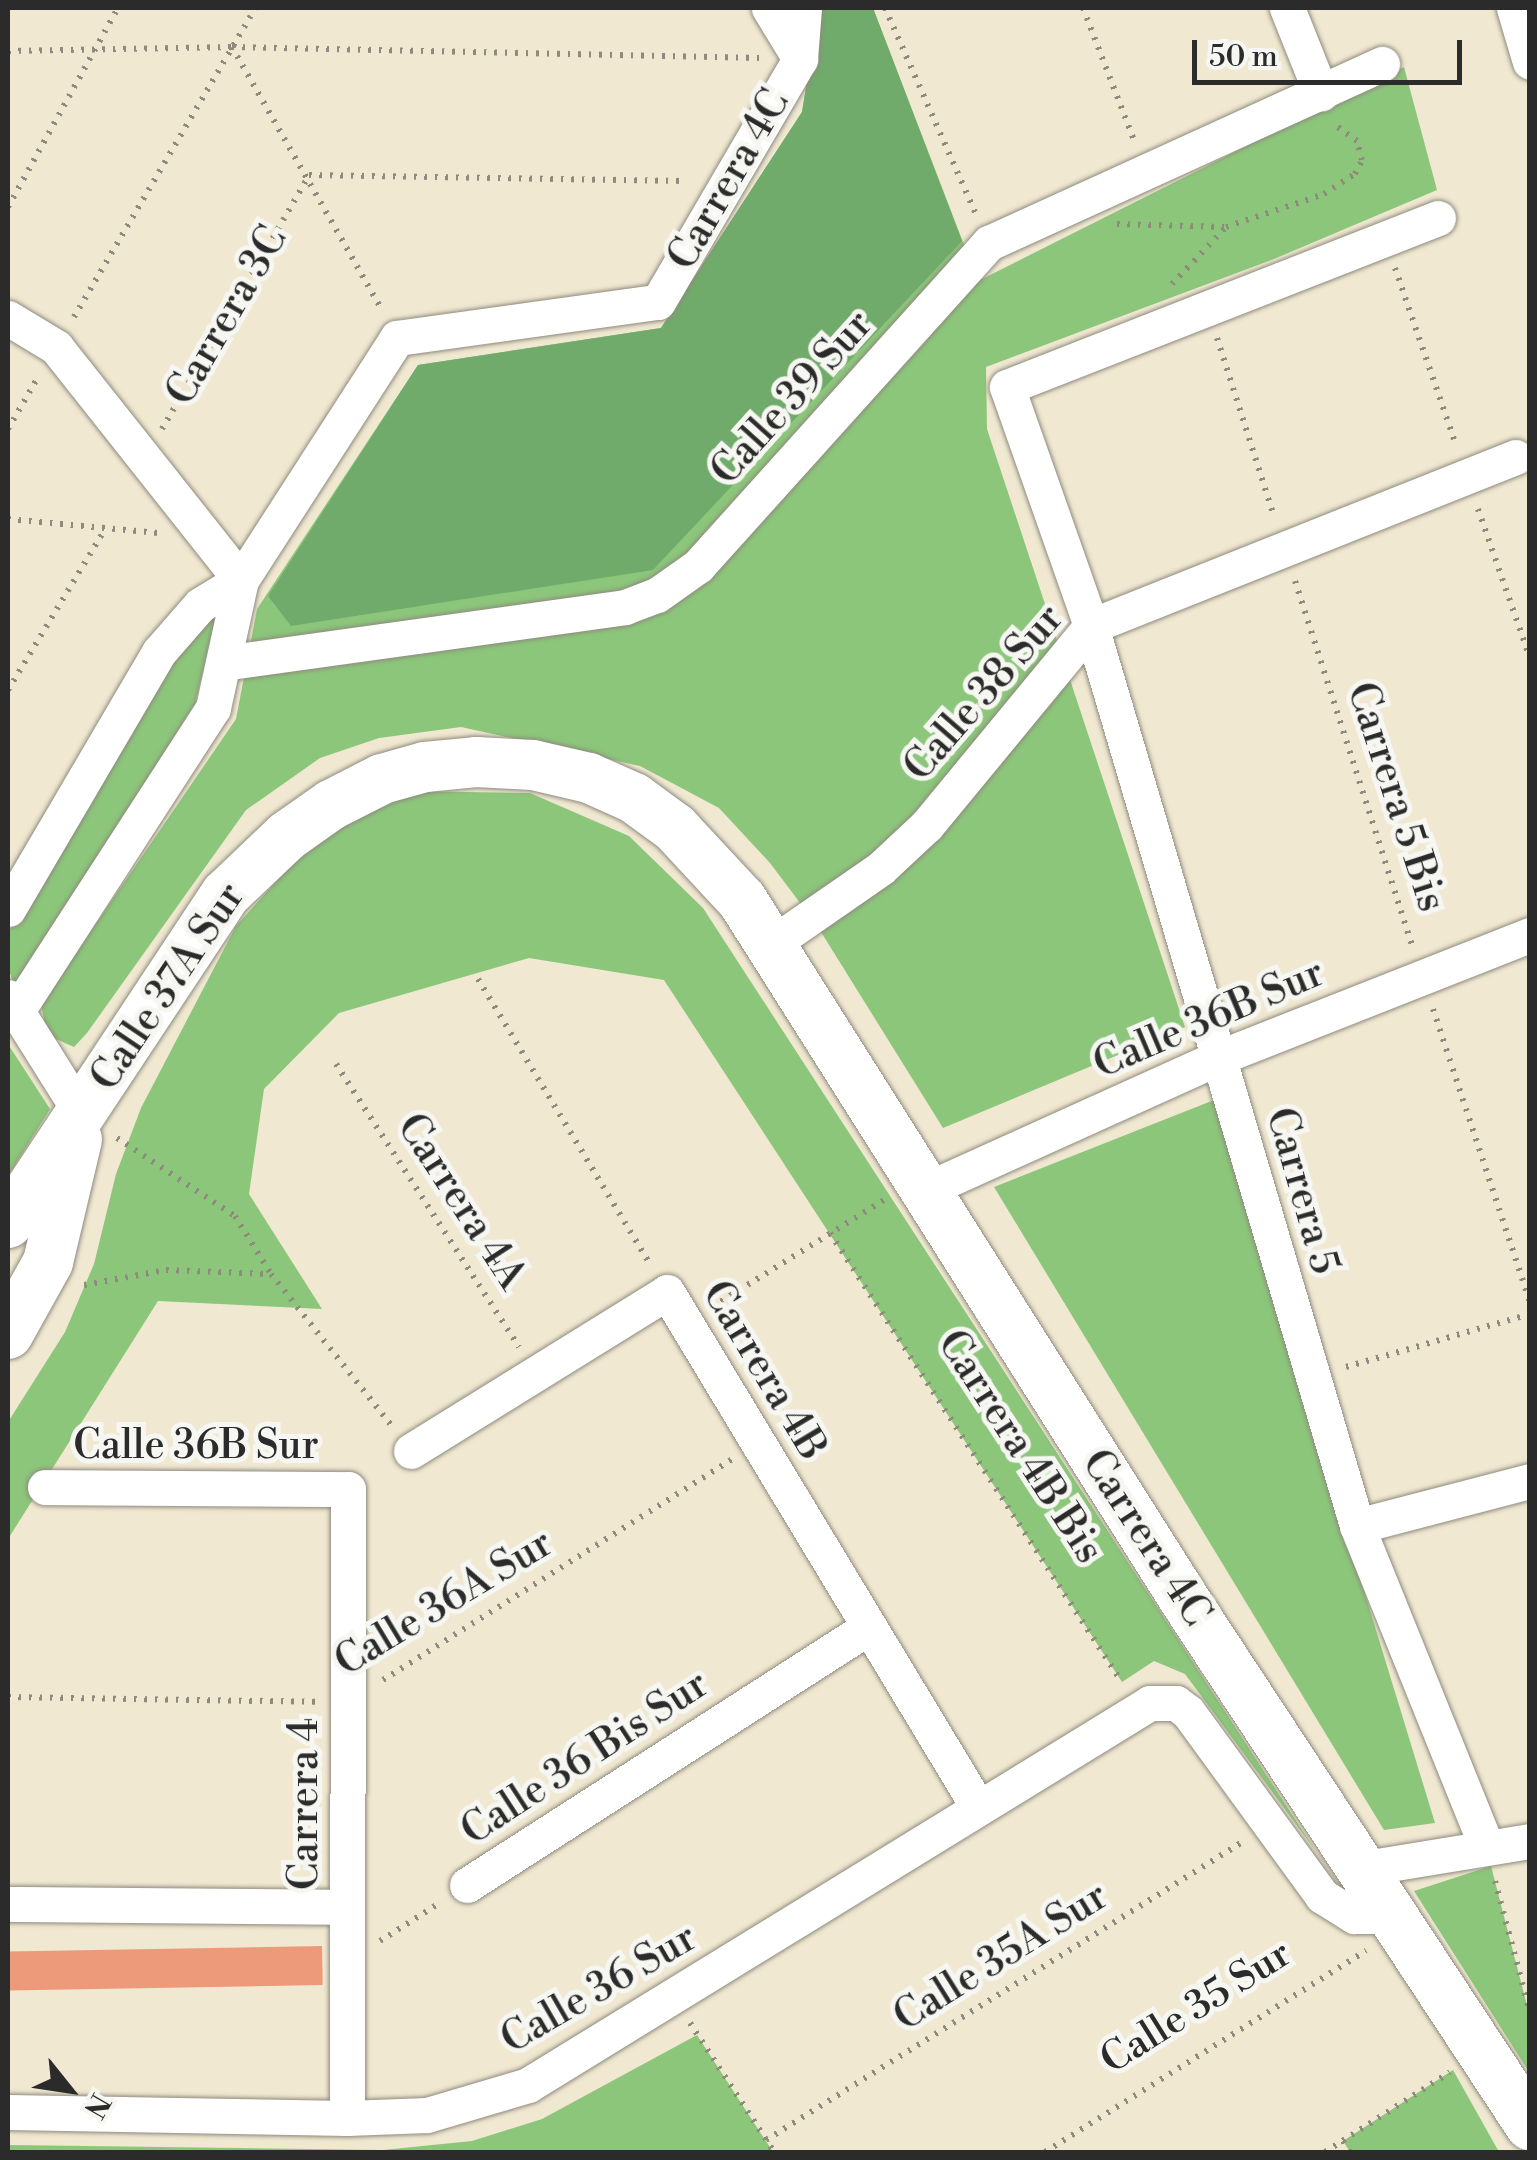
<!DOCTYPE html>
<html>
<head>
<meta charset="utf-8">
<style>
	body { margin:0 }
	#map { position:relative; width:1537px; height:2160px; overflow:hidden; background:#f0e8d1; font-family:"Libre Bodoni",serif }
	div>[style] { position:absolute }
	.green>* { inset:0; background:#8cc67b }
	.forest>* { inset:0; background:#71ab6b }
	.building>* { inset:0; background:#ed9a7b; transform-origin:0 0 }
	.path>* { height:6px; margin-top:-3px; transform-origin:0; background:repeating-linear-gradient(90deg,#8e8a7e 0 2.5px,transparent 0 10.5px) }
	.roads { filter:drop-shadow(0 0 2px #8e8a7e) drop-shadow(0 0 2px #8e8a7e) }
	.minor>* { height:35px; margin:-17.5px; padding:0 17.5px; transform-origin:17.5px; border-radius:17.5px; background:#fff }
	.secondary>* { height:50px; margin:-25px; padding:0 25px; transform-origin:25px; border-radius:25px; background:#fff }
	span { translate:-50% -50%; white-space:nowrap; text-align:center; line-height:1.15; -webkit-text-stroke:10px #f6f6f2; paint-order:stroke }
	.street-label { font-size:40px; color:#2b2b2b }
	.frame { position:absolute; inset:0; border:10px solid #2b2b2b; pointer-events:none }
	.north { position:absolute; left:20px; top:2040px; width:100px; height:100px; -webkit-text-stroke:8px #f6f6f2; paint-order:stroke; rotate:120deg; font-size:28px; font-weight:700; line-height:40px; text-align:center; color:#2b2b2b }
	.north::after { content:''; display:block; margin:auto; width:35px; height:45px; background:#2b2b2b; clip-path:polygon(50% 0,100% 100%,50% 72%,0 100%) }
	.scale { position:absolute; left:1192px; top:40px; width:270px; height:45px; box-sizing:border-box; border:5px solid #2b2b2b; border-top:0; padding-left:12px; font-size:30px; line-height:35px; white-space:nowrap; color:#2b2b2b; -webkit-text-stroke:8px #f6f6f2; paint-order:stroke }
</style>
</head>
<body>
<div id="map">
	<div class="green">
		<i style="clip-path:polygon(819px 8px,873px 8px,978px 281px,1404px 67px,1437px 190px,1274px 259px,986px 367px,987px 429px,1185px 1027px,943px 1128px,816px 924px,770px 863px,719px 808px,640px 766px,461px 727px,379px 738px,320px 758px,246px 810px,87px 1033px,74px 1047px,47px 1035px,41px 1004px,236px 719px,257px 609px,418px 365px,661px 328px,802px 112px)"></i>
		<i style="clip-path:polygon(217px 614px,195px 704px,15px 987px,8px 968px,8px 933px,142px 693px,191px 626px)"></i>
		<i style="clip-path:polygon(408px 791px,530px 793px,629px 836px,703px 908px,1315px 1850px,1185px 1674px,1154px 1661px,1122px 1682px,664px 980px,529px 958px,339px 1013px,264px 1089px,249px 1194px,322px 1309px,158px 1301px,8px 1539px,8px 1422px,65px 1332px,94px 1264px,116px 1174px,141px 1108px,236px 926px,320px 833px)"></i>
		<i style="clip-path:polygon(8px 1044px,50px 1109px,8px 1176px)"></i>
		<i style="clip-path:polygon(1214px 1100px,1435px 1823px,1384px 1830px,994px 1187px)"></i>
		<i style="clip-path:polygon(1491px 1866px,1529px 2013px,1529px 2072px,1414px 1891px)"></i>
		<i style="clip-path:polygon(697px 2035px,773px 2152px,8px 2152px,8px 2145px,383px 2150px,472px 2141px,542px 2119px)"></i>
		<i style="clip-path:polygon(1453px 2070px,1499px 2152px,1350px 2152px,1343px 2141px)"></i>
	</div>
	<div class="forest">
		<i style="clip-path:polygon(819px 8px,873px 8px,962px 241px,653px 570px,291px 626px,268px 596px,418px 365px,661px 328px,802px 112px)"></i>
	</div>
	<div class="building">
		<i style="left:322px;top:1946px;width:39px;height:314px;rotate:89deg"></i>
	</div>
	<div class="path">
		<i style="left:885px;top:8px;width:225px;rotate:66.2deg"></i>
		<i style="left:1083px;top:8px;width:142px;rotate:68.9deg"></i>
		<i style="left:232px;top:47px;width:303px;rotate:60.3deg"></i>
		<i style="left:8px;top:51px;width:224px;rotate:-1deg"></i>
		<i style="left:232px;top:47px;width:529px;rotate:1.19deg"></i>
		<i style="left:8px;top:207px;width:227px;rotate:-61.1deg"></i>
		<i style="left:1117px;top:224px;width:107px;rotate:1.6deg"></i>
		<i style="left:1395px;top:268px;width:187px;rotate:71deg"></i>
		<i style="left:1172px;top:284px;width:79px;rotate:-46.5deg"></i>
		<i style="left:1226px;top:227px;width:103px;rotate:-18.6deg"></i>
		<i style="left:1324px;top:194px;width:37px;rotate:-33deg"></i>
		<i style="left:1355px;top:174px;width:16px;rotate:-63deg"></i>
		<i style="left:1362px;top:160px;width:20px;rotate:-105deg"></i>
		<i style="left:1357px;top:141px;width:27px;rotate:-144deg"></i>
		<i style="left:74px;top:317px;width:358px;rotate:-59.6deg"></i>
		<i style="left:1217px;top:338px;width:188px;rotate:72.3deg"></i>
		<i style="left:8px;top:429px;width:58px;rotate:-59.9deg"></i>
		<i style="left:162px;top:429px;width:293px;rotate:-59.9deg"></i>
		<i style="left:309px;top:175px;width:378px;rotate:0.9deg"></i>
		<i style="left:1478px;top:509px;width:158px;rotate:70.8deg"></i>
		<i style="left:8px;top:519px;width:151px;rotate:5.3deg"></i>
		<i style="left:1295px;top:581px;width:382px;rotate:72.2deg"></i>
		<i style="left:8px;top:690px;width:188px;rotate:-58.9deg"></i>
		<i style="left:478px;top:979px;width:335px;rotate:58.9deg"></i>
		<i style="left:1433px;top:1009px;width:310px;rotate:71.7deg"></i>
		<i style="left:336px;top:1064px;width:337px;rotate:57.1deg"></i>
		<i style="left:117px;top:1138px;width:141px;rotate:33.5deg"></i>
		<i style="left:235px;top:1216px;width:68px;rotate:58.2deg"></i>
		<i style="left:271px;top:1274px;width:193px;rotate:51.5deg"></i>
		<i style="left:830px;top:1233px;width:534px;rotate:56.99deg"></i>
		<i style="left:84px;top:1285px;width:83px;rotate:-10.4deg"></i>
		<i style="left:166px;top:1270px;width:104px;rotate:2.2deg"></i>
		<i style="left:712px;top:1307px;width:203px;rotate:-31.9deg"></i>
		<i style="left:1346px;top:1367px;width:191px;rotate:-16.1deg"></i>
		<i style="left:383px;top:1680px;width:413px;rotate:-32.3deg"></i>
		<i style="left:8px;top:1697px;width:309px;rotate:0.9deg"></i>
		<i style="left:1495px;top:1881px;width:137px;rotate:75.1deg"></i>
		<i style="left:380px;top:1941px;width:72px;rotate:-32.6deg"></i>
		<i style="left:690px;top:2023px;width:154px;rotate:56.9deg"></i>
		<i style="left:766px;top:2140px;width:564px;rotate:-32.03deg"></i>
		<i style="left:1343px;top:2141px;width:13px;rotate:58deg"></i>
		<i style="left:1045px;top:2152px;width:379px;rotate:-32.1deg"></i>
		<i style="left:1325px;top:2152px;width:148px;rotate:-32.6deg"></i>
	</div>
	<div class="roads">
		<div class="minor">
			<i style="left:769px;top:8px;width:60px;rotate:58.7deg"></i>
			<i style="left:1287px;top:8px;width:92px;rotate:68.2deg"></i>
			<i style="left:1514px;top:8px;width:56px;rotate:73.5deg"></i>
			<i style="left:1438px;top:218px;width:463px;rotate:158.6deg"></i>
			<i style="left:1007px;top:387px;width:253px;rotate:70.6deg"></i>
			<i style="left:1091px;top:626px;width:938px;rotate:73.53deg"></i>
			<i style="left:1357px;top:1526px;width:345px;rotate:68deg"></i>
			<i style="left:8px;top:318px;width:56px;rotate:31.1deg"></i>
			<i style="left:56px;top:347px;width:298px;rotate:51.6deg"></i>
			<i style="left:241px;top:580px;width:48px;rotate:148.6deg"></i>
			<i style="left:200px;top:605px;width:62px;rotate:131.1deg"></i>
			<i style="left:159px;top:652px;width:298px;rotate:120.4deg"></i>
			<i style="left:223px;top:663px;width:406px;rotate:-7.9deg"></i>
			<i style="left:625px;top:607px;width:34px;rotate:-21deg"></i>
			<i style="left:657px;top:595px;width:50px;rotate:-35.3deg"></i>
			<i style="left:698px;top:566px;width:435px;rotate:-48deg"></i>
			<i style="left:989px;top:243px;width:432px;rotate:-24.5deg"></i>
			<i style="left:770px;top:945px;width:135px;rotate:-34.7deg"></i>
			<i style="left:881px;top:868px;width:63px;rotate:-43.1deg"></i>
			<i style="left:927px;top:825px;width:258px;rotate:-50.5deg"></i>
			<i style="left:1091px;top:626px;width:457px;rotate:-21.7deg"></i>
			<i style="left:8px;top:997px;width:139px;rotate:57.9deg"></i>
			<i style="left:17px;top:1011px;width:361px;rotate:-57.1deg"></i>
			<i style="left:213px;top:708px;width:131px;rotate:-77.7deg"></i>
			<i style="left:241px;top:580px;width:288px;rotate:-57.2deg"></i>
			<i style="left:397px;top:338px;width:263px;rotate:-7.9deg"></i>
			<i style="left:658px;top:302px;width:281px;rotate:-59.7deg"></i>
			<i style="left:800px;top:59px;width:51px;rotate:-85.5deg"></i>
			<i style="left:925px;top:1190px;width:324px;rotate:-24.3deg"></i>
			<i style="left:1220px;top:1057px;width:333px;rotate:-21.5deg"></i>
			<i style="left:411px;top:1451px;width:301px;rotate:-31.8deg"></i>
			<i style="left:667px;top:1292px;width:602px;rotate:58.87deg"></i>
			<i style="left:45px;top:1487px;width:303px;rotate:0.4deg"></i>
			<i style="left:348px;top:1489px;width:629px;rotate:90.09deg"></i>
			<i style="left:1357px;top:1526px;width:179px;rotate:-14.6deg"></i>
			<i style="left:1365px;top:1868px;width:167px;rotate:-9.3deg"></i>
			<i style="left:467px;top:1885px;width:478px;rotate:-32.7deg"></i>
			<i style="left:8px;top:1904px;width:339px;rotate:0.5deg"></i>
			<i style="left:8px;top:2112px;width:339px;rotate:1deg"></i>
			<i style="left:347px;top:2118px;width:80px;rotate:-2.1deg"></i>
			<i style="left:427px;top:2115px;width:105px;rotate:-16.5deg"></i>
			<i style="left:528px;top:2085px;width:730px;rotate:-31.56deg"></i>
			<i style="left:1150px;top:1703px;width:26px"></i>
			<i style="left:1176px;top:1703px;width:15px;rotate:37deg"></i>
			<i style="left:1188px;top:1712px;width:228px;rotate:53.9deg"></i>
			<i style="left:1322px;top:1896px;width:38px;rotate:32deg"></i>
			<i style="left:1354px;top:1916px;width:41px"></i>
		</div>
		<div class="secondary">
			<i style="left:8px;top:1223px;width:395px;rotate:-56.5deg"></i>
			<i style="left:226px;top:894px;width:84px;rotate:-43.6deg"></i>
			<i style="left:287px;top:836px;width:54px;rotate:-35.2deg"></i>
			<i style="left:331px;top:805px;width:57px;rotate:-27deg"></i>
			<i style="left:382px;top:779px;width:45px;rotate:-15.6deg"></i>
			<i style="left:425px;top:767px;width:51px;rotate:-5.6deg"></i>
			<i style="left:476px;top:762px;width:57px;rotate:3deg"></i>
			<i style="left:533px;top:765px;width:57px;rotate:13.1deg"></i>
			<i style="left:589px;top:778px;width:49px;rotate:24deg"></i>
			<i style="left:634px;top:798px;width:51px;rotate:36.2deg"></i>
			<i style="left:675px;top:828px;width:98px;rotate:47.1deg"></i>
			<i style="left:742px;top:900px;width:827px;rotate:57.69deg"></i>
			<i style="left:1184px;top:1599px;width:630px;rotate:56.66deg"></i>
			<i style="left:8px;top:1334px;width:82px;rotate:-60.9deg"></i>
			<i style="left:48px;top:1262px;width:126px;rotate:-76.7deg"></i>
		</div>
	</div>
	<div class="street-label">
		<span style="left:729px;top:180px;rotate:-60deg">Carrera 4C</span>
		<span style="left:227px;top:316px;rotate:-60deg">Carrera 3C</span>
		<span style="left:792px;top:398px;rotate:-48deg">Calle 39 Sur</span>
		<span style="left:984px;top:693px;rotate:-49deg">Calle 38 Sur</span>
		<span style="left:1396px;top:797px;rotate:72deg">Carrera 5 Bis</span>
		<span style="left:168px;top:987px;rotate:-56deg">Calle 37A Sur</span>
		<span style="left:1209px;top:1019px;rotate:-23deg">Calle 36B Sur</span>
		<span style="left:1302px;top:1191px;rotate:74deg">Carrera 5</span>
		<span style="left:461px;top:1202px;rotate:57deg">Carrera 4A</span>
		<span style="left:764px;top:1371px;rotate:59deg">Carrera 4B</span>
		<span style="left:196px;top:1446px">Calle 36B Sur</span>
		<span style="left:1020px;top:1447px;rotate:57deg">Carrera 4B Bis</span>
		<span style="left:1146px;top:1538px;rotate:57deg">Carrera 4C</span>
		<span style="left:444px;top:1603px;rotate:-31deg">Calle 36A Sur</span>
		<span style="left:585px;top:1758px;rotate:-33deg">Calle 36 Bis Sur</span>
		<span style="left:305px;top:1804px;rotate:-90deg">Carrera 4</span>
		<span style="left:1001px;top:1957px;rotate:-32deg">Calle 35A Sur</span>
		<span style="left:599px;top:1989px;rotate:-30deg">Calle 36 Sur</span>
		<span style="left:1196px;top:2007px;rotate:-32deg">Calle 35 Sur</span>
	</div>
	<div class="frame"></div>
	<div class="north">N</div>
	<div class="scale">50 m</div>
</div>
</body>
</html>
